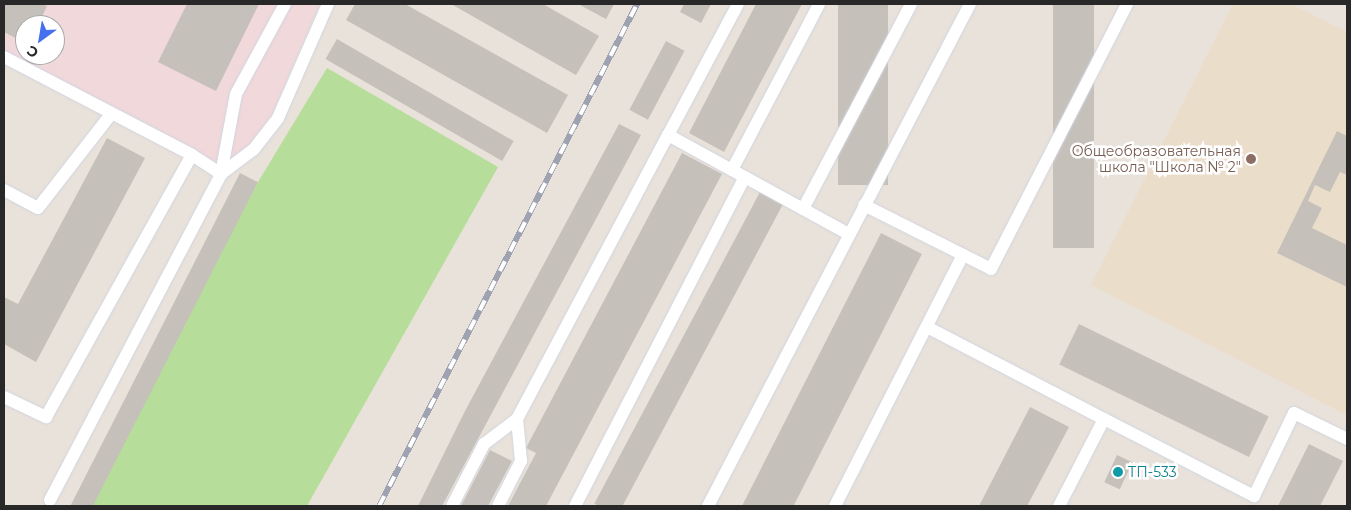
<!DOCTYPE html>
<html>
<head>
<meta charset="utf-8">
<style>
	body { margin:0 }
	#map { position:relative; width:1351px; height:510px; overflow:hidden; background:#e9e2da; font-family:Montserrat,sans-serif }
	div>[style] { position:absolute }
	.education>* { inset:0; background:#eadeca }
	.medical>* { inset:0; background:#f0d8db }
	.green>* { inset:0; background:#b6dd9a }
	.building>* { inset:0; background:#c5c0b9; transform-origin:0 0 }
	.roads { filter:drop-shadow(0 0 1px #d0d4e0) drop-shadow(0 0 1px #d0d4e0) }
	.lane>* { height:12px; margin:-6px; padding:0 6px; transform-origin:6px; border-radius:6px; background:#fff }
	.rail>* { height:5.5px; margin-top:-2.75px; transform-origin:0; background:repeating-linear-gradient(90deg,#fff 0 11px,#9ea2b1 0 22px); box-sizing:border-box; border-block:1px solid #9ea2b1 }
	.dots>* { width:14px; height:14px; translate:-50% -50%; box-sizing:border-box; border:2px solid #fff; border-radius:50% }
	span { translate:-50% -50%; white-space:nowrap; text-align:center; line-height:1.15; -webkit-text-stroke:5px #fff; paint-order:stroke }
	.education-label { font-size:14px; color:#785e54 }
	.right { translate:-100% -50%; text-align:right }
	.culture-label { font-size:14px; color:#0d838f }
	.left { translate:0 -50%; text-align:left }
	.frame { position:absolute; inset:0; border:5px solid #282828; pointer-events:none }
	.north { position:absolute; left:15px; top:15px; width:50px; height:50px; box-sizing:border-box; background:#fff; border:1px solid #a9a9a9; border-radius:50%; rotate:212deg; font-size:14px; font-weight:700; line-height:20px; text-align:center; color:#282828 }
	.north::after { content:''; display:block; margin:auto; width:18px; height:22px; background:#4470ed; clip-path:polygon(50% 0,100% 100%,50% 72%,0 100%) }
</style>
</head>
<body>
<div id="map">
	<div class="education">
		<i style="clip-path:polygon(1233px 4px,1291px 4px,1347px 32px,1347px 415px,1091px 285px)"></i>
	</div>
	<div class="medical">
		<i style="clip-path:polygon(evenodd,4px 4px,320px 4px,272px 114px,249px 144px,213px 173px,4px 58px,4px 4px,25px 25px,55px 25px,55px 55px,25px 55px,25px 25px)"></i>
	</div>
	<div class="green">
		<i style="clip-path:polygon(327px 68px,498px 167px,307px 506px,85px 506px,258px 182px)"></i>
	</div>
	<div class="building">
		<i style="clip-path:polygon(4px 4px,42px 4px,47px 6px,38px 25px,25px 25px,25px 43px,4px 32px)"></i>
		<i style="clip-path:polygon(187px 4px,259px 4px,216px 91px,158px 62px)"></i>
		<i style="clip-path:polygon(355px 4px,405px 4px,568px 95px,547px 133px,346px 20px)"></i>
		<i style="clip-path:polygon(451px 4px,543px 4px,599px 36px,576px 75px)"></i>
		<i style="clip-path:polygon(578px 4px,614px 4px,606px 19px)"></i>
		<i style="clip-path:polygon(684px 4px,711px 4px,701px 23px,680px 12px)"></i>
		<i style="clip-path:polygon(756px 4px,802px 4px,724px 152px,689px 133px)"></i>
		<i style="left:838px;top:4px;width:50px;height:181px"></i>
		<i style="left:1053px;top:4px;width:41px;height:244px"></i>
		<i style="left:337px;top:39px;width:204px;height:23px;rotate:30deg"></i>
		<i style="left:666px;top:41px;width:21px;height:78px;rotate:28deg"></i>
		<i style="clip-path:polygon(619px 124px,641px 135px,442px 506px,418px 506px,465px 411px)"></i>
		<i style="clip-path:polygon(1337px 131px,1347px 136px,1347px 175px,1340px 172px,1330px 192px,1315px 185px,1308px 201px,1322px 208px,1312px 228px,1347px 245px,1347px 287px,1277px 253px)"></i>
		<i style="clip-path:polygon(107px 138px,145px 158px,36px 362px,4px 344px,4px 297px,18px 304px)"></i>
		<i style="clip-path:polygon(682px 153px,722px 174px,546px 506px,508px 506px,536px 453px,526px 448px)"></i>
		<i style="left:240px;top:173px;width:20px;height:378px;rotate:27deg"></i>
		<i style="left:760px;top:192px;width:26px;height:353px;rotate:28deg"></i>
		<i style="left:881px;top:233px;width:46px;height:306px;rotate:27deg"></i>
		<i style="left:1079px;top:324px;width:211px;height:45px;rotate:26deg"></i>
		<i style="clip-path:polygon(1030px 407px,1069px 427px,1027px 506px,979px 506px)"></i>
		<i style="clip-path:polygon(1309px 444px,1343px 461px,1320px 506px,1278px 506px)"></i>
		<i style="clip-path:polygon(490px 450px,512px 461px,488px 506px,461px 506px)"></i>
		<i style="left:1117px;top:455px;width:17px;height:30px;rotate:25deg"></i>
	</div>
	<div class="roads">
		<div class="lane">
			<i style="left:738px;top:4px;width:149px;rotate:118.1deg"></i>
			<i style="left:668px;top:135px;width:206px;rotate:28.7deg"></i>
			<i style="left:4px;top:57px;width:212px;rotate:27.5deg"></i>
			<i style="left:192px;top:155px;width:35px;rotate:33deg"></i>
			<i style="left:221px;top:174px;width:81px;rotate:-79.4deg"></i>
			<i style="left:236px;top:94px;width:102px;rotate:-61.4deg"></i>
			<i style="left:732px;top:170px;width:187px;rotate:-62.3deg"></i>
			<i style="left:4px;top:190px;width:38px;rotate:28deg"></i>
			<i style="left:38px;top:208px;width:120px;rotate:-52.1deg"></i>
			<i style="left:864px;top:205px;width:142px;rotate:26.7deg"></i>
			<i style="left:991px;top:269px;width:298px;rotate:-62.8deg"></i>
			<i style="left:803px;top:209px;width:232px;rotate:-62.2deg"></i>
			<i style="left:927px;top:327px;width:199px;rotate:27.5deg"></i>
			<i style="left:1104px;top:419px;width:98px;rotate:117.3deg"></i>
			<i style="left:4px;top:397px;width:47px;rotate:25.5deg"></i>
			<i style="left:46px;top:417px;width:300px;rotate:-60.9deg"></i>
			<i style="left:1104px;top:419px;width:169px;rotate:27.2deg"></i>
			<i style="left:1254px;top:496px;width:92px;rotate:-64.3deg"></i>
			<i style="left:1294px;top:413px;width:59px;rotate:26.1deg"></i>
			<i style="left:50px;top:500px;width:368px;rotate:-62.3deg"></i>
			<i style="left:221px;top:174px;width:41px;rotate:-37.1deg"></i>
			<i style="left:254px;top:149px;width:39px;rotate:-52deg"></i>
			<i style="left:278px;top:118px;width:124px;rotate:-66.3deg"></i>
			<i style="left:452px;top:506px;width:70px;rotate:-62.7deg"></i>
			<i style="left:484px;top:444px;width:41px;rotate:-37.1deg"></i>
			<i style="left:517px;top:419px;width:322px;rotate:-62deg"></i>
			<i style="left:498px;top:506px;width:51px;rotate:-62.9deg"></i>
			<i style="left:521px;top:461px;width:42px;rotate:-95.4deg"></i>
			<i style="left:575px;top:506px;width:370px;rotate:-62.7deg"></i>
			<i style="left:708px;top:506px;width:566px;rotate:-62.44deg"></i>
			<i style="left:835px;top:506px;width:282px;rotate:-63deg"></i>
		</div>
	</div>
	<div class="rail">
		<i style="left:379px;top:506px;width:564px;rotate:-62.8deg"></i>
	</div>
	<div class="dots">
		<i style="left:1251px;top:159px;background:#8d6e63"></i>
		<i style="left:1118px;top:472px;background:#0f9aa8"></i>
	</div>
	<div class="education-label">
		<span class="right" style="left:1241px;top:159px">Общеобразовательная<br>школа "Школа № 2"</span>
	</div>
	<div class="culture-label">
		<span class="left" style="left:1128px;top:472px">ТП-533</span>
	</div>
	<div class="frame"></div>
	<div class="north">С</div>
</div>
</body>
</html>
